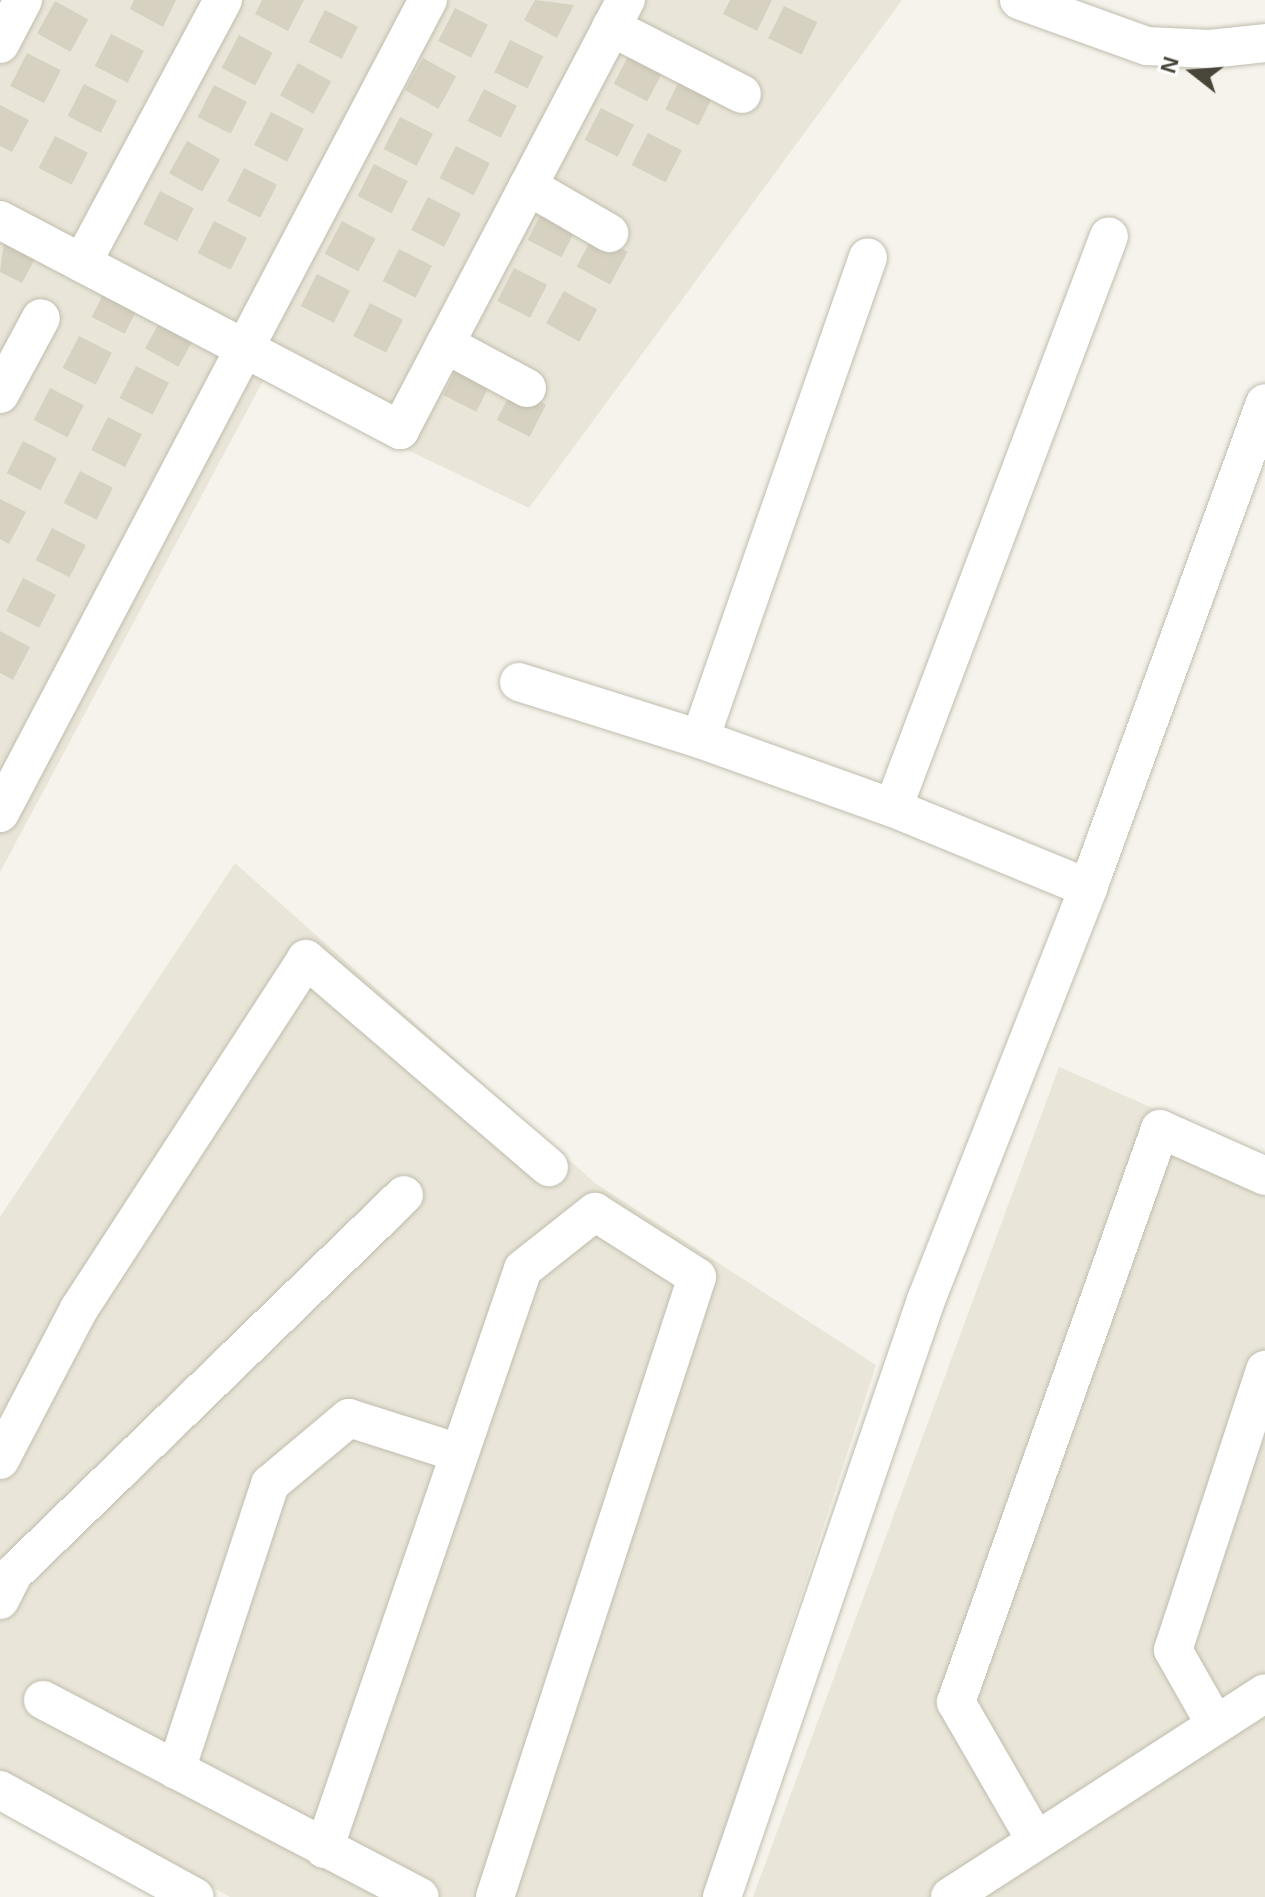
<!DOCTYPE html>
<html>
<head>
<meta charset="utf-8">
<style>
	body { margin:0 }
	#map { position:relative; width:1265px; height:1897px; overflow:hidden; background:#f5f3eb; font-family:Helvetica,sans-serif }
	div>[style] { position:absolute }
	.residential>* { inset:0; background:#e9e6d9 }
	.building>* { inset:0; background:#d6d1c1; transform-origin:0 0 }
	.roads { filter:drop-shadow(0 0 2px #c0bdae) drop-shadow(0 0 2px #c0bdae) }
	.street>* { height:38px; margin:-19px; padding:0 19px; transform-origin:19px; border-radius:19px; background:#fff }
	span { translate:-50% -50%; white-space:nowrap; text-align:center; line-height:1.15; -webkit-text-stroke:7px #fff; paint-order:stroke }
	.north { position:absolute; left:1153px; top:32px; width:80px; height:80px; -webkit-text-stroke:6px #fff; paint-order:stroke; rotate:287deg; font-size:22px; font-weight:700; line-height:32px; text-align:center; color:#494539 }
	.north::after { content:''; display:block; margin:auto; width:28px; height:36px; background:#494539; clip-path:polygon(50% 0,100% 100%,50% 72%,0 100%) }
</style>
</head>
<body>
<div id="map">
	<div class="residential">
		<i style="clip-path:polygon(0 0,902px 0,529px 508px,263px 381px,0 872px)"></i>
		<i style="clip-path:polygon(235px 863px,595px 1183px,876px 1365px,703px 1897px,230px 1897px,0 1770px,0 1217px)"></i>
		<i style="clip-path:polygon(1059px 1067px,1265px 1157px,1265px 1897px,753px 1897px)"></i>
	</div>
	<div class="building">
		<i style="clip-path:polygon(134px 0,176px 0,163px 27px,130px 9px)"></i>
		<i style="clip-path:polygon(262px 0,304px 0,288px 31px,255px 14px)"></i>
		<i style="clip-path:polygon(535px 0,574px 5px,557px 38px,524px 20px)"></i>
		<i style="clip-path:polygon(730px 0,772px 0,757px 31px,723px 14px)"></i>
		<i style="left:55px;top:1px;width:38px;height:37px;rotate:29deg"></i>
		<i style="left:784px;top:6px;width:37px;height:36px;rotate:26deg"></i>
		<i style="left:455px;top:8px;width:37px;height:37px;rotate:27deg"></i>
		<i style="left:325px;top:10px;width:37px;height:36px;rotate:27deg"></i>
		<i style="left:111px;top:34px;width:37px;height:36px;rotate:27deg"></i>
		<i style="left:239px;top:35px;width:38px;height:37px;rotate:28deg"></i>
		<i style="left:510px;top:40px;width:37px;height:36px;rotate:26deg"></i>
		<i style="left:631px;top:51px;width:38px;height:37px;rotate:28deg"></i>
		<i style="left:27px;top:53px;width:38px;height:37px;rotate:27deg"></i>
		<i style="left:423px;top:58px;width:38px;height:37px;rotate:29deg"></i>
		<i style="left:298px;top:63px;width:38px;height:37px;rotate:29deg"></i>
		<i style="left:681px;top:77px;width:37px;height:36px;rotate:26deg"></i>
		<i style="left:84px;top:84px;width:37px;height:36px;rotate:27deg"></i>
		<i style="left:214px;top:85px;width:37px;height:36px;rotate:27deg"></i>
		<i style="left:484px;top:89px;width:37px;height:36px;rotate:27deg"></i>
		<i style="clip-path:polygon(0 105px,29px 120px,12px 152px,0 146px)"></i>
		<i style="left:601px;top:108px;width:37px;height:36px;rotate:27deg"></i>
		<i style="left:271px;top:112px;width:37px;height:37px;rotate:27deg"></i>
		<i style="left:400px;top:117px;width:37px;height:36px;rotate:27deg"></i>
		<i style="left:648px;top:133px;width:38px;height:36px;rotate:27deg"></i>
		<i style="left:55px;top:136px;width:37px;height:36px;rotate:27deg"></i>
		<i style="left:187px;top:141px;width:38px;height:37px;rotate:29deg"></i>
		<i style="left:456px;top:146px;width:38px;height:36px;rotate:27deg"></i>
		<i style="left:374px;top:164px;width:38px;height:36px;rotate:27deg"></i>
		<i style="left:244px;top:168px;width:37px;height:37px;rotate:27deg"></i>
		<i style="left:160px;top:191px;width:38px;height:37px;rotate:27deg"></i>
		<i style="left:428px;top:197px;width:37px;height:37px;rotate:27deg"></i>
		<i style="left:544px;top:208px;width:38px;height:36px;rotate:27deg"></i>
		<i style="left:214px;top:221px;width:37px;height:36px;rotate:27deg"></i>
		<i style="left:342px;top:221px;width:38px;height:37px;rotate:28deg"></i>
		<i style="clip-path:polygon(5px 234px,39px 251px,22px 283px,0 272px)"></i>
		<i style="left:594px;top:234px;width:38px;height:37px;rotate:28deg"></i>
		<i style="left:399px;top:249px;width:37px;height:36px;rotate:27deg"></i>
		<i style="left:514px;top:268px;width:37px;height:37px;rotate:27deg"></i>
		<i style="left:317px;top:274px;width:37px;height:36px;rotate:27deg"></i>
		<i style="left:108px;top:285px;width:37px;height:36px;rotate:27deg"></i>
		<i style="left:564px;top:291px;width:38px;height:37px;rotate:29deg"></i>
		<i style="left:370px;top:303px;width:37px;height:37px;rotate:27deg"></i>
		<i style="left:163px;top:316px;width:38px;height:37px;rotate:29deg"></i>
		<i style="left:79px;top:336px;width:37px;height:36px;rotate:27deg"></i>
		<i style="left:460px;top:362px;width:37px;height:37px;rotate:27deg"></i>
		<i style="left:136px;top:366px;width:37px;height:36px;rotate:27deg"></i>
		<i style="left:50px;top:388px;width:38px;height:36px;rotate:27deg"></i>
		<i style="left:513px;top:388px;width:37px;height:36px;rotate:27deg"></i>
		<i style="left:108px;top:417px;width:38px;height:37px;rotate:27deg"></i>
		<i style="left:23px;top:441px;width:38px;height:36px;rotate:27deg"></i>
		<i style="left:80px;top:471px;width:37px;height:36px;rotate:27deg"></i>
		<i style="clip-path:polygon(0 499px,26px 512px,9px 544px,0 539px)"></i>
		<i style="left:52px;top:528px;width:38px;height:36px;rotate:27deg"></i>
		<i style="left:23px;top:578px;width:37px;height:37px;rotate:27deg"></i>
		<i style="clip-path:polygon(0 631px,30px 647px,13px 680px,0 673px)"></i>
	</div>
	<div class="roads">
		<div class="street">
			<i style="left:1019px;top:0;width:136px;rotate:19.8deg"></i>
			<i style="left:1147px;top:46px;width:63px;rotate:2.7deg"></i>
			<i style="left:1210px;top:49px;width:55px;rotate:-6.2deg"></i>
			<i style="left:611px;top:27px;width:147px;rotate:27.1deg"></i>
			<i style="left:0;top:44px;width:50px;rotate:-62.4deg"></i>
			<i style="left:528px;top:186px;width:94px;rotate:30.1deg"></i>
			<i style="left:0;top:220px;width:452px;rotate:27.7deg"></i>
			<i style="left:400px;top:430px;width:486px;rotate:-62.3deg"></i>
			<i style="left:82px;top:263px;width:298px;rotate:-61.8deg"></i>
			<i style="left:445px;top:344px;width:93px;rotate:28.2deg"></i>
			<i style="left:0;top:394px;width:86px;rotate:-61.7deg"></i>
			<i style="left:519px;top:682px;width:190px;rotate:17.5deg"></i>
			<i style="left:700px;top:739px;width:205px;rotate:19.7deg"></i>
			<i style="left:893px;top:808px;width:211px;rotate:22.3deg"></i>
			<i style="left:700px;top:739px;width:510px;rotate:-70.78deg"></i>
			<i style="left:893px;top:808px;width:611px;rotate:-69.31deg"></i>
			<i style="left:0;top:813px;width:919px;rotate:-62.24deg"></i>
			<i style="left:0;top:1460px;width:170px;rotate:-62.4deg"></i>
			<i style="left:79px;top:1309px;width:417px;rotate:-57deg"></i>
			<i style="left:306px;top:959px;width:320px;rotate:40.6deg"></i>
			<i style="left:0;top:1600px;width:30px;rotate:-63deg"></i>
			<i style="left:14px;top:1573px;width:543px;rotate:-44.1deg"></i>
			<i style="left:43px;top:1700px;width:425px;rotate:27.6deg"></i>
			<i style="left:1215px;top:1724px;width:85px;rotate:-119.6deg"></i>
			<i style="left:1173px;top:1650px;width:295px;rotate:-71.8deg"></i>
			<i style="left:176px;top:1770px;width:301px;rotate:-71.8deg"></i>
			<i style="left:270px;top:1484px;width:103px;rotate:-39.9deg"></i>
			<i style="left:349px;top:1418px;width:115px;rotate:17.7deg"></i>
			<i style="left:0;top:1790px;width:222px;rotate:28.8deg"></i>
			<i style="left:1035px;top:1839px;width:158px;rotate:-120deg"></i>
			<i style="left:956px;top:1702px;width:608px;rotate:-70.4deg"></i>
			<i style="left:1160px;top:1129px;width:115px;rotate:24.1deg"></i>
			<i style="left:324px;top:1849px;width:613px;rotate:-71.06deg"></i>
			<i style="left:523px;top:1269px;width:92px;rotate:-38.4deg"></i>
			<i style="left:595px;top:1212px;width:121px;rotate:32.5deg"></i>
			<i style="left:697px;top:1277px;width:652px;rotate:108.05deg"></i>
			<i style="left:722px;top:1897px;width:631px;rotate:-71.13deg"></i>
			<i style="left:926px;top:1300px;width:443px;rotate:-68.5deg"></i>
			<i style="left:1088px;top:888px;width:516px;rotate:-69.95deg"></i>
			<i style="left:950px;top:1897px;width:375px;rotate:-32.9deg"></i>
		</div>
	</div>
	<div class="north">N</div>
</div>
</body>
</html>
